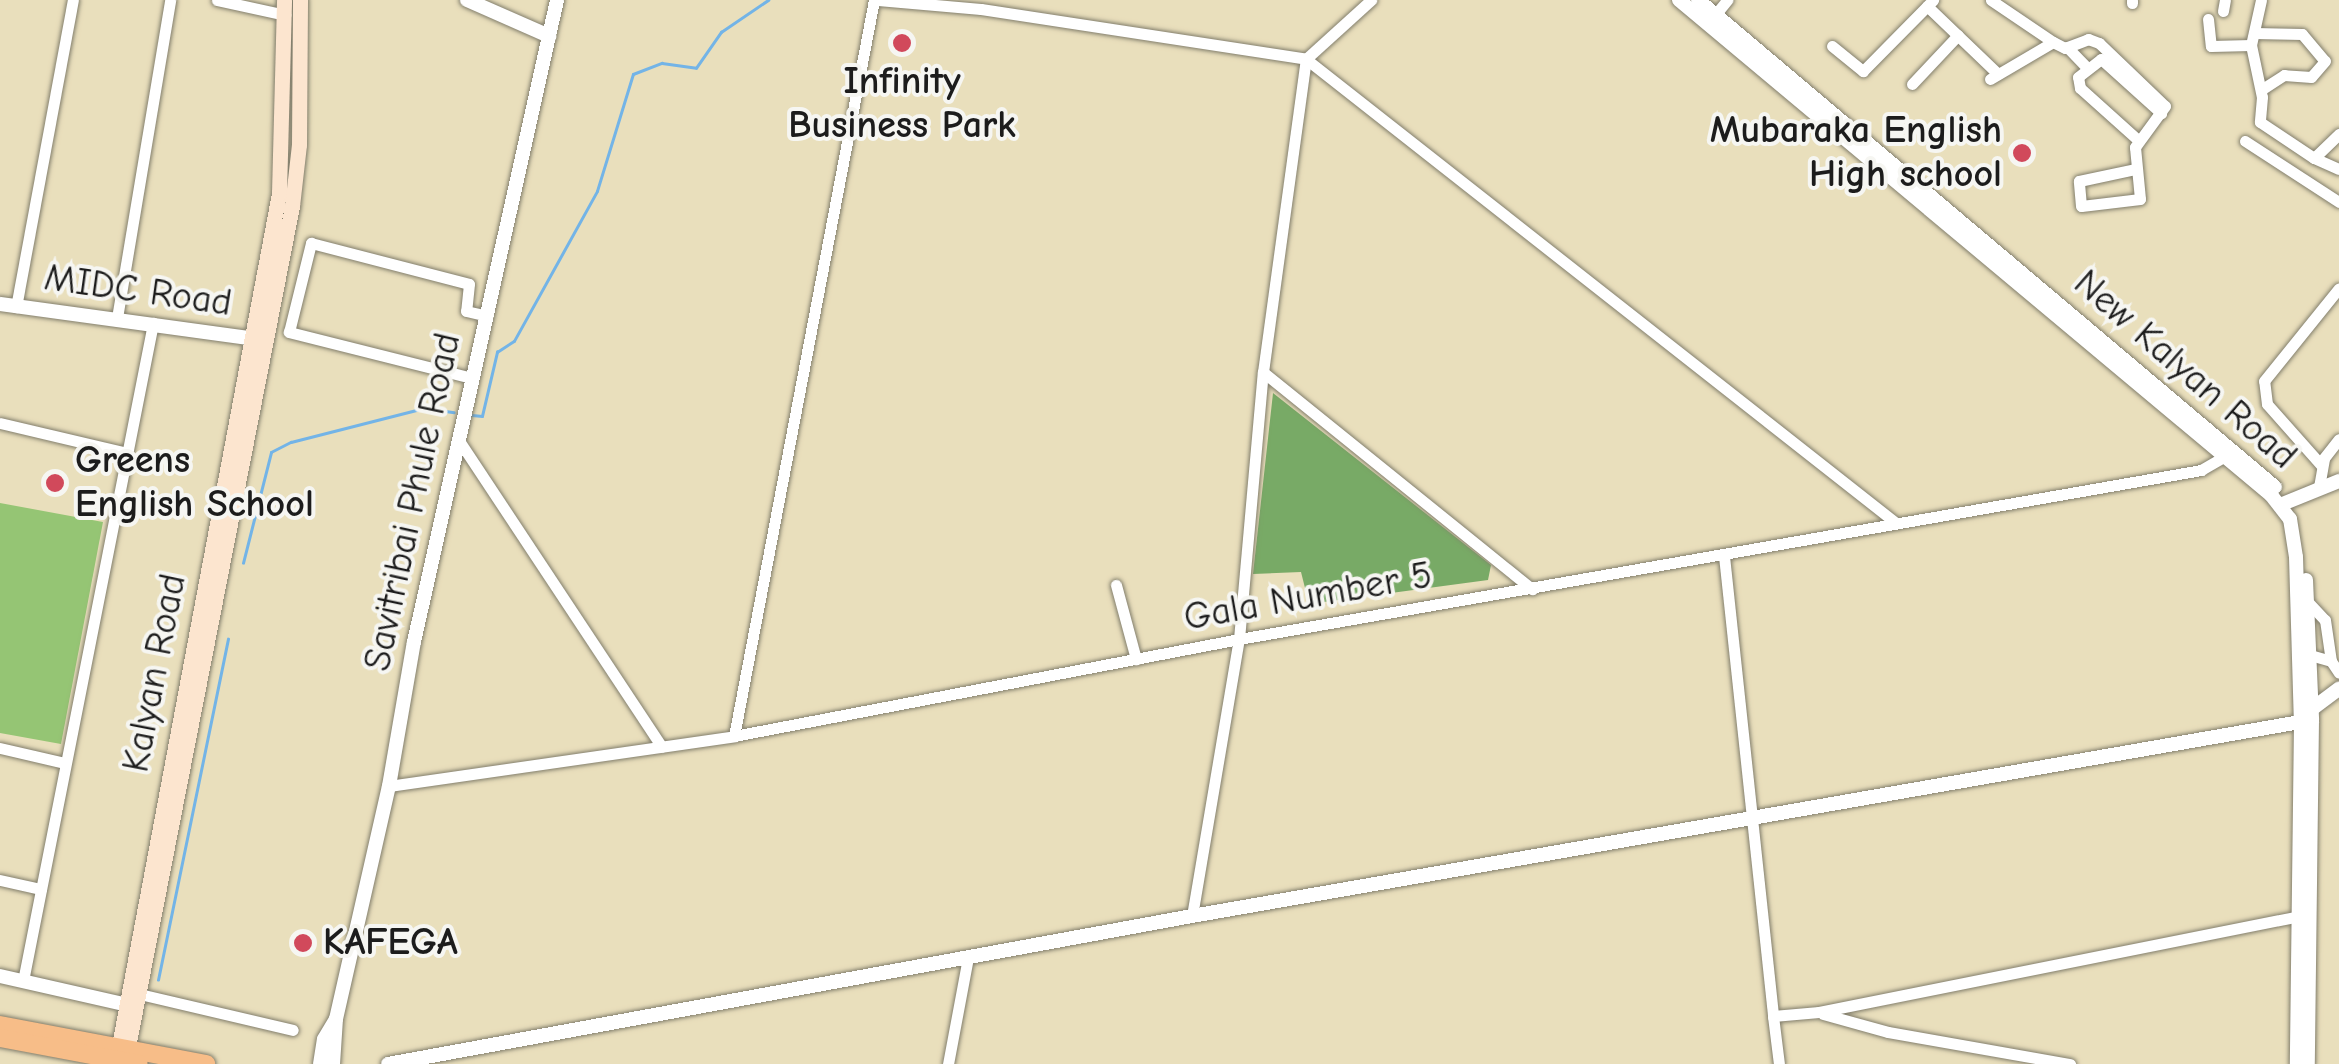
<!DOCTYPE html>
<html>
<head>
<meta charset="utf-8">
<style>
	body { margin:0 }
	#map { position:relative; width:2339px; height:1064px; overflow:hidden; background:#e9dfbc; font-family:"Comic Neue",sans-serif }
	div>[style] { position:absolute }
	.green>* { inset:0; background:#95c574 }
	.forest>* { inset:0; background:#78aa66 }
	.stream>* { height:2.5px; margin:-1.25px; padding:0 1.25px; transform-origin:1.25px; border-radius:1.25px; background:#73b4e7 }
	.roads { filter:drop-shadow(0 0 2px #827e6c) drop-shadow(0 0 2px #827e6c) }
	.minor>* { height:11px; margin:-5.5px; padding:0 5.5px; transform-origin:5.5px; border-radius:5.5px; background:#fff }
	.tertiary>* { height:14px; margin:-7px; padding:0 7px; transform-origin:7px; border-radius:7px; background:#fff }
	.secondary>* { height:15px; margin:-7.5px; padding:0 7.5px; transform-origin:7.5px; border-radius:7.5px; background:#fce5cf }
	.primary>* { height:18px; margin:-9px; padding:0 9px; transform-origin:9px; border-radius:9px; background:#f7bd88 }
	.dots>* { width:28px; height:28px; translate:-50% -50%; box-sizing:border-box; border:5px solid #f6f6f2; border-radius:50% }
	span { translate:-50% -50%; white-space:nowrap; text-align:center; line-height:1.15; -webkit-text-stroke:8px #f6f6f2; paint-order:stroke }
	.poi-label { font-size:38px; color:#1c1c1c; font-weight:700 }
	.right { translate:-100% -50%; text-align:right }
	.left { translate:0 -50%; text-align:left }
	.street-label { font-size:38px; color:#1c1c1c }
</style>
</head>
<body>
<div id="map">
	<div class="green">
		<i style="clip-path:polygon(0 503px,103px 522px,61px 744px,0 733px)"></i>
	</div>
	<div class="forest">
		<i style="clip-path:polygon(1273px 393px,1491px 565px,1488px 580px,1309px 604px,1301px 572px,1253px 574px)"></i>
	</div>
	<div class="stream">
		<i style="left:472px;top:415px;width:10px;rotate:6deg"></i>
		<i style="left:482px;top:416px;width:66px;rotate:-76.8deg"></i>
		<i style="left:497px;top:352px;width:20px;rotate:-33deg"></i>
		<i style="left:514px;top:341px;width:171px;rotate:-61deg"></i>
		<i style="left:597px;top:191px;width:122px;rotate:-72.9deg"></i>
		<i style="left:633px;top:74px;width:31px;rotate:-21deg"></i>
		<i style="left:662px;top:63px;width:34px;rotate:8deg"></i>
		<i style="left:696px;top:68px;width:44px;rotate:-55.2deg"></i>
		<i style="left:721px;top:32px;width:57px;rotate:-34.2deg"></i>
		<i style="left:243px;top:563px;width:114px;rotate:-75.8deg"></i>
		<i style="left:271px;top:452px;width:22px;rotate:-27deg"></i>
		<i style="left:291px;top:442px;width:137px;rotate:-14.3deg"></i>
		<i style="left:424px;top:408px;width:30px;rotate:8deg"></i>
		<i style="left:158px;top:980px;width:348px;rotate:-78.4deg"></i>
	</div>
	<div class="roads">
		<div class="minor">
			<i style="left:217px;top:0;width:70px;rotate:12.4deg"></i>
			<i style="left:878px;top:0;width:103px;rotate:5deg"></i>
			<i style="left:981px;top:9px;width:329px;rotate:8.7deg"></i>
			<i style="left:1306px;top:59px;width:751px;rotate:38.18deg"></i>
			<i style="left:2132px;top:0;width:3px;rotate:90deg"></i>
			<i style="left:2261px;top:0;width:46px;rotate:102.5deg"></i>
			<i style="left:2251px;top:45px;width:53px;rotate:78.1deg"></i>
			<i style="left:2262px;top:97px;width:25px;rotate:95deg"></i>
			<i style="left:2260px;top:122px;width:65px;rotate:33.7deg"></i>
			<i style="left:2314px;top:158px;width:27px;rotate:24deg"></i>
			<i style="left:1927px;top:6px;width:98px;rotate:43.8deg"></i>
			<i style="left:2223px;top:11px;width:11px;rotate:-80deg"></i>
			<i style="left:2208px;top:19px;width:27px;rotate:84deg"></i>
			<i style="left:2211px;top:46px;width:40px;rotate:-1.4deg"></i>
			<i style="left:1711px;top:20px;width:26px;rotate:-51deg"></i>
			<i style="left:2254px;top:33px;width:48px;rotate:1.2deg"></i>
			<i style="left:2302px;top:34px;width:35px;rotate:50deg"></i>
			<i style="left:2325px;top:61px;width:21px;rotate:131deg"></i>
			<i style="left:2311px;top:77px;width:27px;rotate:-176deg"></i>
			<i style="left:2284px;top:75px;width:27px;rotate:147deg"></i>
			<i style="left:2053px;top:42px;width:13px;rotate:27deg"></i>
			<i style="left:2065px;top:48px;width:25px;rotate:-21deg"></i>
			<i style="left:2088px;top:39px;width:12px;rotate:20deg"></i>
			<i style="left:2099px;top:43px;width:91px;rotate:43.7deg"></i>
			<i style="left:2165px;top:106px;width:51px;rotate:126.2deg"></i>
			<i style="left:2135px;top:147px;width:52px;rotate:84.5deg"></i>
			<i style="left:2140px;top:199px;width:59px;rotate:173.2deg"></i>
			<i style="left:2081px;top:206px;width:25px;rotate:-95deg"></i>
			<i style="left:2079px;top:181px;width:57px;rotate:-12.1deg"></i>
			<i style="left:1832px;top:46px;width:40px;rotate:39deg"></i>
			<i style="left:1863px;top:71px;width:100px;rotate:-45.4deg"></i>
			<i style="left:2067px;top:47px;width:29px;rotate:46deg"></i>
			<i style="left:1990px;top:79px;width:73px;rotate:-30.4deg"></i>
			<i style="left:2053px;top:42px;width:75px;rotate:-145.9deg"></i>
			<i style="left:1912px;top:84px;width:67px;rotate:-46.8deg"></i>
			<i style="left:2138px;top:140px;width:78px;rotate:-138.1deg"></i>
			<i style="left:2080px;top:88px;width:11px;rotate:-100deg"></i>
			<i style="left:2078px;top:77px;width:29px;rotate:-38deg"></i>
			<i style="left:2101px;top:59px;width:81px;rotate:42deg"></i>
			<i style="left:2245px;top:141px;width:112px;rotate:33deg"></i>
			<i style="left:2314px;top:158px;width:35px;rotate:-44deg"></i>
			<i style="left:16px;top:307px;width:312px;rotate:-79.5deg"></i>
			<i style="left:117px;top:318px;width:322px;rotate:-80.5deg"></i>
			<i style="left:1263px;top:372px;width:346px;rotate:38.9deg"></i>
			<i style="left:472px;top:378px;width:189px;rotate:-165.9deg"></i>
			<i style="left:289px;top:332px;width:92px;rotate:-76.1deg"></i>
			<i style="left:311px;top:243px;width:163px;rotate:14.5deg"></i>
			<i style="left:469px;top:284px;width:27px;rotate:96deg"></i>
			<i style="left:466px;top:311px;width:22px;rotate:13deg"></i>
			<i style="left:0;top:423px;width:130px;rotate:13.3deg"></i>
			<i style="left:458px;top:439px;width:369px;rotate:56.5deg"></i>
			<i style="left:2322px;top:466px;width:83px;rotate:-131.6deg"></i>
			<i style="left:2267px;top:404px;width:23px;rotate:-97deg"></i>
			<i style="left:2264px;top:381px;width:119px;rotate:-51.1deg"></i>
			<i style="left:2319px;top:487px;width:29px;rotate:-80deg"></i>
			<i style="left:2324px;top:458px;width:24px;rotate:-52deg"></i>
			<i style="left:1724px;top:556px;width:463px;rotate:83.9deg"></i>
			<i style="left:1773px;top:1016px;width:46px;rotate:-5deg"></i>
			<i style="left:1819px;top:1012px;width:486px;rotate:-11.3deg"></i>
			<i style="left:1116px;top:585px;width:77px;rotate:74.9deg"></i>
			<i style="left:2307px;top:601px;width:26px;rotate:47deg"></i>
			<i style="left:2325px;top:620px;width:41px;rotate:81.7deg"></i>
			<i style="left:2310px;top:655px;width:22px;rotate:16deg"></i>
			<i style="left:2331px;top:661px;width:14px;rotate:56deg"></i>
			<i style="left:734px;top:736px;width:749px;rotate:-79.23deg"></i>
			<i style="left:0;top:748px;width:67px;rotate:13deg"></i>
			<i style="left:389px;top:786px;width:349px;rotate:-8.2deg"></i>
			<i style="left:734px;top:736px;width:514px;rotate:-10.87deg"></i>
			<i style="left:1239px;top:639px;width:977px;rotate:-9.96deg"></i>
			<i style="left:2201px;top:470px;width:32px;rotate:-30deg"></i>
			<i style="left:0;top:880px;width:42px;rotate:12.4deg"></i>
			<i style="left:1192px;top:916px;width:281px;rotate:-80.4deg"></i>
			<i style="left:1239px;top:639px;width:268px;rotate:-84.9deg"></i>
			<i style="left:1263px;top:372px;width:316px;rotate:-82.2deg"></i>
			<i style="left:1306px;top:59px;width:88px;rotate:-42.2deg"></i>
			<i style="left:23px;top:981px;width:671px;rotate:-78.82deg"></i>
			<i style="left:131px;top:992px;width:166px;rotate:13.2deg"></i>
			<i style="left:1823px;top:1014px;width:67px;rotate:15.5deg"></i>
			<i style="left:1888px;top:1032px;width:185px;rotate:10deg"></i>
			<i style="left:1773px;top:1016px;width:48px;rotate:82.9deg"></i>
			<i style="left:948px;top:1064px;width:109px;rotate:-79.4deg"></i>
		</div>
		<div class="tertiary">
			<i style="left:467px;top:0;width:90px;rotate:23.7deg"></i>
			<i style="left:1679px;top:0;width:772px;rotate:39.9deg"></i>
			<i style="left:2271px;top:495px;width:31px;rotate:52deg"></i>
			<i style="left:2290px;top:519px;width:38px;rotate:81deg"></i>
			<i style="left:2296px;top:557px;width:165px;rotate:88.3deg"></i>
			<i style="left:2301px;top:722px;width:342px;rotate:90.7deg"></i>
			<i style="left:1698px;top:0;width:755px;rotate:40.17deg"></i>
			<i style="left:0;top:304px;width:264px;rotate:7.8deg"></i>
			<i style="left:2280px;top:505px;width:64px;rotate:-22.1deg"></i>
			<i style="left:2306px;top:580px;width:140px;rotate:87.5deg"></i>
			<i style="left:2312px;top:720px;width:344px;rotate:90.7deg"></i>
			<i style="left:2312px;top:709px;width:34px;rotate:-37deg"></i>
			<i style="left:0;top:976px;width:139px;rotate:12.8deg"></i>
			<i style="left:320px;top:1064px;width:25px;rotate:-81deg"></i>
			<i style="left:324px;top:1039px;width:23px;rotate:-59deg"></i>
			<i style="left:333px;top:1064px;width:45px;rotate:-86.2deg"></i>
			<i style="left:336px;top:1019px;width:239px;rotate:-77.2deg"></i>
			<i style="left:389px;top:786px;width:146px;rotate:-80.2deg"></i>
			<i style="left:414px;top:642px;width:658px;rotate:-77.44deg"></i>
			<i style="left:388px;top:1064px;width:818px;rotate:-10.43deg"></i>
			<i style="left:1192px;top:916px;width:1137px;rotate:-9.93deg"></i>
		</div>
		<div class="secondary">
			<i style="left:118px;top:1051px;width:873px;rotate:-79.37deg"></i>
			<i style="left:279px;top:193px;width:193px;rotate:-88.5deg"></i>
			<i style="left:126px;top:1057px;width:867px;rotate:-78.96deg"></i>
			<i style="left:292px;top:206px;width:61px;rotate:-83.5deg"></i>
			<i style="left:299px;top:145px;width:145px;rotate:-89.6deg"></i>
		</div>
		<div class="primary">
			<i style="left:0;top:1025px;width:210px;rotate:10.7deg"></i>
			<i style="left:0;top:1038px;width:141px;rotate:10.6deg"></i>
		</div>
	</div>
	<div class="dots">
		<i style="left:902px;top:43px;background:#d1495b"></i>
		<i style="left:2022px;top:153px;background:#d1495b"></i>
		<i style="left:55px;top:483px;background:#d1495b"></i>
		<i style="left:303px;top:943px;background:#d1495b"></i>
	</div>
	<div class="poi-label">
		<span style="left:902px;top:104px">Infinity<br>Business Park</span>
		<span class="right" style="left:2002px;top:153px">Mubaraka English<br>High school</span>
		<span class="left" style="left:75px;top:483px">Greens<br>English School</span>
		<span class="left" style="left:323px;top:943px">KAFEGA</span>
	</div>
	<div class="street-label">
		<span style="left:138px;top:291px;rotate:8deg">MIDC Road</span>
		<span style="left:2185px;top:370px;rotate:41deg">New Kalyan Road</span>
		<span style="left:413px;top:502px;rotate:-78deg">Savitribai Phule Road</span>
		<span style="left:1308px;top:597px;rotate:-10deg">Gala Number 5</span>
		<span style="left:155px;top:673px;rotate:-79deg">Kalyan Road</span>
	</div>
</div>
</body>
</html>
